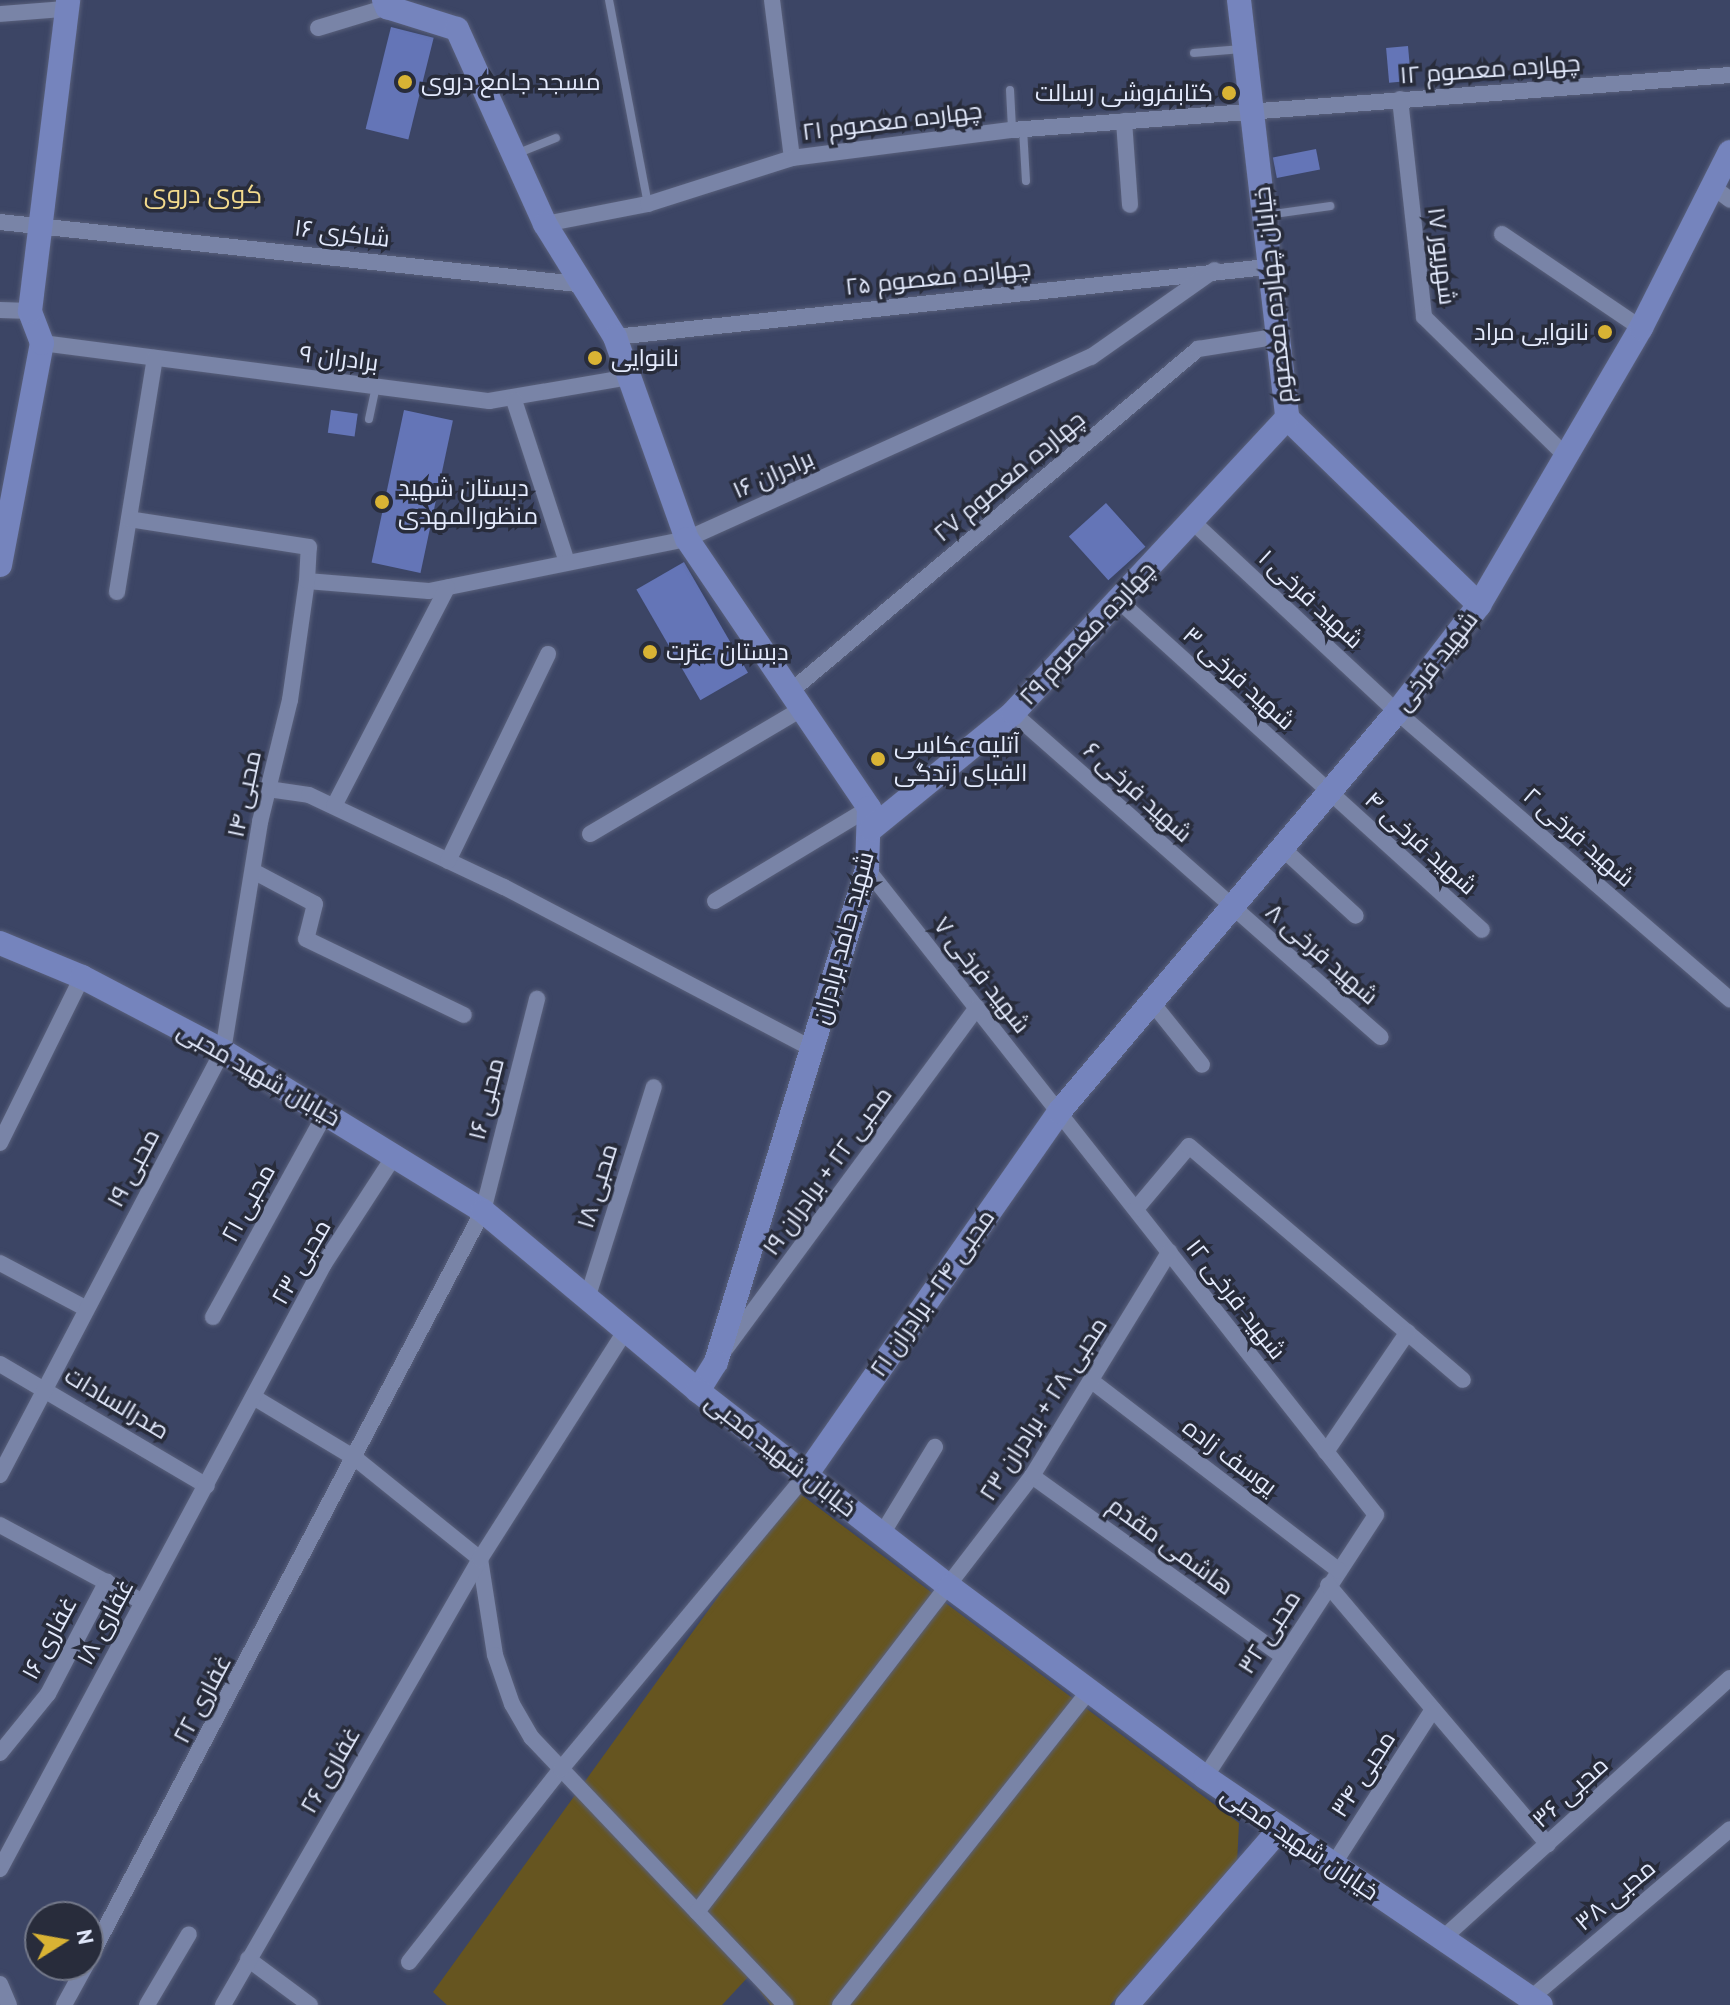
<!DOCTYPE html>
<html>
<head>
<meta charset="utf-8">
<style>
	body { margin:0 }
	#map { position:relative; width:1730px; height:2005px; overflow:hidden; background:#3c4565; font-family:"PT Sans",Cairo,sans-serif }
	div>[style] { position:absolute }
	.green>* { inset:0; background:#665520 }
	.building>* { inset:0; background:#6475b7; transform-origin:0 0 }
	.roads { filter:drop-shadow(0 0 2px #59607b) drop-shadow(0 0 2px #59607b) }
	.lane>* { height:8px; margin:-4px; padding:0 4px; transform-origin:4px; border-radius:4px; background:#7984a7 }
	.street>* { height:16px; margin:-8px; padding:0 8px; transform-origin:8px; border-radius:8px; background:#7984a7 }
	.secondary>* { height:24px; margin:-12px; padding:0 12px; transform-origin:12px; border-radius:12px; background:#7584bd }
	.dots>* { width:22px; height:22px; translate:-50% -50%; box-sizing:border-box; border:4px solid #282c3b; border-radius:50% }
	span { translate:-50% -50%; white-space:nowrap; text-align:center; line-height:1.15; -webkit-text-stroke:7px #282c3b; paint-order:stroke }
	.street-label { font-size:24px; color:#e3eafd }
	.poi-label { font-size:24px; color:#e3eafd }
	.left { translate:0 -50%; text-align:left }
	.right { translate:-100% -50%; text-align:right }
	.neighbourhood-label { font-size:26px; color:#f3da8d }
	.north { position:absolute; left:24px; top:1901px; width:80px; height:80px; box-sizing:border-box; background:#282c3b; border:2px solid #737889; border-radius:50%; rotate:79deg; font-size:22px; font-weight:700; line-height:32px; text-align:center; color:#e3eafd }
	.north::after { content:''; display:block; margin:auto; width:28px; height:36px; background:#d9b334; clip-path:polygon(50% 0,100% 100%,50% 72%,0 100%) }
</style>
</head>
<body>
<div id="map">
	<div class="green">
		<i style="clip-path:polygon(795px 1490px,1239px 1823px,1237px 1864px,1110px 2005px,770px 2005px,749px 1976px,722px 2005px,447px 2005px,433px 1992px)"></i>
	</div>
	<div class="building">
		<i style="left:391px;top:27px;width:44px;height:105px;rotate:14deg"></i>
		<i style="left:1408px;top:46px;width:35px;height:22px;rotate:85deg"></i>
		<i style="left:1316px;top:149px;width:21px;height:44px;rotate:79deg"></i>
		<i style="left:331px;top:410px;width:27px;height:23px;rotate:8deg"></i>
		<i style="left:404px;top:410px;width:50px;height:156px;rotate:12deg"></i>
		<i style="left:1106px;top:503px;width:59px;height:50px;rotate:48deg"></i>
		<i style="left:684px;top:562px;width:128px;height:55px;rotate:60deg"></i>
	</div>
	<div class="roads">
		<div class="lane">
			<i style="left:609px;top:0;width:208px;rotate:79.2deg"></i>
			<i style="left:1194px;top:53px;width:47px;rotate:-4.9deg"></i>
			<i style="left:1010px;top:90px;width:39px;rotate:87deg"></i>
			<i style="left:1023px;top:129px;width:52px;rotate:86.7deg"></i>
			<i style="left:516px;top:154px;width:43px;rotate:-21.8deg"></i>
			<i style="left:1267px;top:215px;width:64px;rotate:-8.1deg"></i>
			<i style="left:369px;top:419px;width:34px;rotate:-78deg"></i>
		</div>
		<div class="street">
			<i style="left:772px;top:0;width:159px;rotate:82.8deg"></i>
			<i style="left:0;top:14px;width:64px;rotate:-4.5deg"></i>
			<i style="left:318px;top:28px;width:72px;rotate:-16.9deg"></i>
			<i style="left:1400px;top:99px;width:219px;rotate:83.7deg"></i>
			<i style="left:1424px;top:317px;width:200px;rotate:44.4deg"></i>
			<i style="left:1124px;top:121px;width:84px;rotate:85.9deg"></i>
			<i style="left:1713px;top:187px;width:21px;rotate:37deg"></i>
			<i style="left:0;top:222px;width:590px;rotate:6.13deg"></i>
			<i style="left:545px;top:224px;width:105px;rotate:-11deg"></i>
			<i style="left:648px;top:204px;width:151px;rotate:-17.7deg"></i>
			<i style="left:792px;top:158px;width:222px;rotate:-7.3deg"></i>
			<i style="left:1012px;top:130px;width:720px;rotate:-4.38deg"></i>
			<i style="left:1502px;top:234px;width:168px;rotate:34.1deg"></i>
			<i style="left:0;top:310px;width:30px;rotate:2deg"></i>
			<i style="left:615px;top:337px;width:656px;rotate:-6.13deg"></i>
			<i style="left:42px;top:343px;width:451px;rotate:7.4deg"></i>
			<i style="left:489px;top:401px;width:142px;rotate:-9.7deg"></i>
			<i style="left:514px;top:400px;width:170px;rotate:71.9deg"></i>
			<i style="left:1192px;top:521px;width:280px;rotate:43deg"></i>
			<i style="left:1397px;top:712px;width:440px;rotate:40.8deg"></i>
			<i style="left:307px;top:581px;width:122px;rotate:4.7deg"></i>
			<i style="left:429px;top:591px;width:263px;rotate:-11.4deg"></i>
			<i style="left:687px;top:539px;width:443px;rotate:-24.3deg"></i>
			<i style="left:1091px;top:357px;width:151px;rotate:-35.1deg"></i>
			<i style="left:117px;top:592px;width:237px;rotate:-80.8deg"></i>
			<i style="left:1118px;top:600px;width:491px;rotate:42.2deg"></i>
			<i style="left:791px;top:691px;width:532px;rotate:-40.04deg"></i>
			<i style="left:1198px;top:349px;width:78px;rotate:-8.9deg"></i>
			<i style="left:1013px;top:713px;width:490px;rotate:41.4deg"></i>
			<i style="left:268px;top:789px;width:41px;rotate:8.3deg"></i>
			<i style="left:309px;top:795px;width:216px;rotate:25.3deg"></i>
			<i style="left:504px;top:887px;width:349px;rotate:27.7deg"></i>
			<i style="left:334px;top:806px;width:246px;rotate:-62.6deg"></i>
			<i style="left:590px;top:834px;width:245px;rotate:-30.6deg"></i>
			<i style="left:1282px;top:848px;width:100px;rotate:42.6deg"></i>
			<i style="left:448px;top:861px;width:230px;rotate:-64.2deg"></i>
			<i style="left:867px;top:869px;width:822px;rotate:51.76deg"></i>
			<i style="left:1376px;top:1515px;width:313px;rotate:123.1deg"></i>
			<i style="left:253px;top:871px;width:70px;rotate:28deg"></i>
			<i style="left:315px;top:904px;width:36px;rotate:104deg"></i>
			<i style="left:306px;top:939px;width:175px;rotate:25.7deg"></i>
			<i style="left:715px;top:901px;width:180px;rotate:-31.1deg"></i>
			<i style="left:1150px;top:1000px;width:83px;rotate:51.3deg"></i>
			<i style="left:0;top:1143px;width:185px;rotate:-63.7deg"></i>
			<i style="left:1136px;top:1209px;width:82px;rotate:-49.9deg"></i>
			<i style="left:1189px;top:1146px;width:360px;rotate:40.5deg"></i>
			<i style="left:0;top:1263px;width:96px;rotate:27.9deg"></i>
			<i style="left:587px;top:1299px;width:222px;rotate:-72.5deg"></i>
			<i style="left:213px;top:1317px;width:234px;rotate:-61.1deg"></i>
			<i style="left:726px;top:1348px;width:423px;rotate:-53.6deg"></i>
			<i style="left:0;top:1364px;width:240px;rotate:30.5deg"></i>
			<i style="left:1093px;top:1382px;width:310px;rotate:37.5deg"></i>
			<i style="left:255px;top:1398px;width:117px;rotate:31deg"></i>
			<i style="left:355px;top:1458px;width:161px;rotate:38.9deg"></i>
			<i style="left:480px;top:1559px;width:97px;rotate:81.1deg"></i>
			<i style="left:495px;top:1655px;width:52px;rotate:70.9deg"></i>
			<i style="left:512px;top:1704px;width:39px;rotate:60deg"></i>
			<i style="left:532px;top:1738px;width:368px;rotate:46.5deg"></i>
			<i style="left:1326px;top:1452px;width:145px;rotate:-55.7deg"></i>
			<i style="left:0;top:1475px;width:479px;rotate:-62.3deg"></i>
			<i style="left:223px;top:1051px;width:232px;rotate:-80.8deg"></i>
			<i style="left:260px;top:822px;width:126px;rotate:-76.2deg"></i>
			<i style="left:290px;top:700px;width:120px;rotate:-81.9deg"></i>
			<i style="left:307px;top:581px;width:34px;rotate:-87deg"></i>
			<i style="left:309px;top:547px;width:182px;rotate:-171.2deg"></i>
			<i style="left:1032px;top:1476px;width:307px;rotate:35.7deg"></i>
			<i style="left:0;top:1525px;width:162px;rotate:28.3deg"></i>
			<i style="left:882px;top:1534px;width:102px;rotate:-58.7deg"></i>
			<i style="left:1328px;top:1585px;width:340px;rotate:49.7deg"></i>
			<i style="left:0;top:1753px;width:76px;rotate:-50.9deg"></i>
			<i style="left:48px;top:1694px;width:127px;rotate:-62.4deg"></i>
			<i style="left:1333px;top:1865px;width:185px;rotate:-57.3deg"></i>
			<i style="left:0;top:1869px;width:686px;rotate:-61.83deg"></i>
			<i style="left:324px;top:1264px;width:132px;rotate:-57deg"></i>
			<i style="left:697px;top:1912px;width:550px;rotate:-52.46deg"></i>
			<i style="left:1032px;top:1476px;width:263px;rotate:-58.5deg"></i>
			<i style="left:1441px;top:1940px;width:390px;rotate:-42.2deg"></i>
			<i style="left:248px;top:1959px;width:77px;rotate:36.6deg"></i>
			<i style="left:88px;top:1961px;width:848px;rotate:-62.23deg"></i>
			<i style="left:483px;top:1211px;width:219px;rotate:-75.7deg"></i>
			<i style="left:409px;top:1962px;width:246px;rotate:-51.8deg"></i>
			<i style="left:561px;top:1769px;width:383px;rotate:-50.2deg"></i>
			<i style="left:0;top:1984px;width:23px;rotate:67deg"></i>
			<i style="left:1531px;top:1998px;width:261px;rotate:-40.3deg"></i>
			<i style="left:64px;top:2005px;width:46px;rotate:-61.2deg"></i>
			<i style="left:147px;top:2005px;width:82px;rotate:-59.4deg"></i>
			<i style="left:223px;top:2005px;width:515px;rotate:-60.05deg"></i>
			<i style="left:480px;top:1559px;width:270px;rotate:-57.5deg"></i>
			<i style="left:840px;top:2005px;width:401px;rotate:-51.6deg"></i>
		</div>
		<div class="secondary">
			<i style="left:384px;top:0;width:8px;rotate:67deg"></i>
			<i style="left:387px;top:7px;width:73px;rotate:17.4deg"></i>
			<i style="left:457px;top:29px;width:214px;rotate:65.7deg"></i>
			<i style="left:545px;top:224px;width:133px;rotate:58.2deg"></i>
			<i style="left:615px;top:337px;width:214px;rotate:70.4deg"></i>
			<i style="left:687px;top:539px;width:325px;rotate:55.9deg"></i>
			<i style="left:869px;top:808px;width:61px;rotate:91.9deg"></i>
			<i style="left:867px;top:869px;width:516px;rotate:107.03deg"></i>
			<i style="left:716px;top:1362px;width:34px;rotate:122deg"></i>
			<i style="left:1239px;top:0;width:421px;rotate:83.4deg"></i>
			<i style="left:1287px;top:418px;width:268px;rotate:44.2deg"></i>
			<i style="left:0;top:565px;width:226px;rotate:-79.3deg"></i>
			<i style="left:42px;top:343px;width:34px;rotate:-111deg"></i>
			<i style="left:30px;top:311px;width:313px;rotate:-83deg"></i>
			<i style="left:871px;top:829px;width:183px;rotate:-39.2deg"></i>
			<i style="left:1013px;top:713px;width:403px;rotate:-47.1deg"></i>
			<i style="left:0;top:943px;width:89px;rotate:22.5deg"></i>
			<i style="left:82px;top:977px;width:159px;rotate:27.7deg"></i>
			<i style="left:223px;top:1051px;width:305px;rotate:31.6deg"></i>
			<i style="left:483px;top:1211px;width:280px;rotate:39.9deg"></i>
			<i style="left:698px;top:1391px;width:319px;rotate:37.9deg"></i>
			<i style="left:950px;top:1587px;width:318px;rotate:36.7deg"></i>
			<i style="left:1205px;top:1777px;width:406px;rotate:34.2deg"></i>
			<i style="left:806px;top:1475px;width:442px;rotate:-55.1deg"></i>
			<i style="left:1059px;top:1112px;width:524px;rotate:-49.8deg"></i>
			<i style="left:1397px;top:712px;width:135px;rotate:-52.5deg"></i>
			<i style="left:1479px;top:605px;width:321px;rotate:-59.7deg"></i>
			<i style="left:1641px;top:328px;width:197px;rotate:-63.2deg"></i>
			<i style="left:1127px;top:2005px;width:233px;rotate:-49deg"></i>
		</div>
	</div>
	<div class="dots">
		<i style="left:405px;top:82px;background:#d9b334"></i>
		<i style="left:1229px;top:93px;background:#d9b334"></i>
		<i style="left:1605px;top:332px;background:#d9b334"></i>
		<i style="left:595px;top:358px;background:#d9b334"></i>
		<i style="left:382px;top:502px;background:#d9b334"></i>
		<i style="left:650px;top:652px;background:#d9b334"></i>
		<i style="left:878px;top:759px;background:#d9b334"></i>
	</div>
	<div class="street-label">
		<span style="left:1490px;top:69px;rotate:-4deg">چهارده معصوم ۱۲</span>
		<span style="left:892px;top:121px;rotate:-7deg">چهارده معصوم ۲۱</span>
		<span style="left:342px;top:233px;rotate:7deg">شاکری ۱۶</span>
		<span style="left:1442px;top:256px;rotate:83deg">۱۷ شهریور</span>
		<span style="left:938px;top:277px;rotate:-6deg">چهارده معصوم ۲۵</span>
		<span style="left:1273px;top:295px;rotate:-96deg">خیابان چهارده معصوم</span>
		<span style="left:339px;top:358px;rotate:7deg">برادران ۹</span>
		<span style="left:773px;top:474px;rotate:-24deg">برادران ۱۶</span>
		<span style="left:1009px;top:476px;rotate:-40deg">چهارده معصوم ۲۷</span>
		<span style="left:1311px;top:599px;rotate:43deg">شهید فرخی ۱</span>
		<span style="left:1087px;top:633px;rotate:-47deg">چهارده معصوم ۲۹</span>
		<span style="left:1436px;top:661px;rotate:-52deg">شهید فرخی</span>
		<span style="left:1239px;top:678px;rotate:42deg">شهید فرخی ۳</span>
		<span style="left:1138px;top:792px;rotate:42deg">شهید فرخی ۶</span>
		<span style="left:244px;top:794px;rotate:-78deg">محبی ۱۴</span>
		<span style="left:1579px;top:837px;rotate:41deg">شهید فرخی ۲</span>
		<span style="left:1421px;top:843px;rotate:42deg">شهید فرخی ۴</span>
		<span style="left:843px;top:938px;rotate:-75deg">شهید حامد برادران</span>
		<span style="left:1322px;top:954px;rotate:41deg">شهید فرخی ۸</span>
		<span style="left:982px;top:975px;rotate:52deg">شهید فرخی ۷</span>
		<span style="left:259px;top:1074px;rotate:30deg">خیابان شهید محبی</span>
		<span style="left:486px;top:1099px;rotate:-76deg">محبی ۱۶</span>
		<span style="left:133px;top:1168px;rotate:-62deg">محبی ۱۹</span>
		<span style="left:827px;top:1171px;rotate:-54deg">محبی ۲۲ + برادران ۱۹</span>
		<span style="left:597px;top:1186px;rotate:-73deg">محبی ۱۸</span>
		<span style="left:248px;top:1203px;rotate:-61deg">محبی ۲۱</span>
		<span style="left:301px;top:1262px;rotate:-60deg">محبی ۲۳</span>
		<span style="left:932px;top:1293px;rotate:-55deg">محبی ۲۴ - برادران ۲۱</span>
		<span style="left:1236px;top:1299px;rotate:52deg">شهید فرخی ۱۲</span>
		<span style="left:117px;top:1403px;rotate:31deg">صدرالسادات</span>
		<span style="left:1043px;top:1409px;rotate:-57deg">محبی ۲۸ + برادران ۲۳</span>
		<span style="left:781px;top:1455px;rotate:38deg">خیابان شهید محبی</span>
		<span style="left:1230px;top:1457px;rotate:37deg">یوسف زاده</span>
		<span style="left:1171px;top:1546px;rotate:36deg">هاشمی مقدم</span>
		<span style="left:105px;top:1622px;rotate:-62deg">غفاری ۱۸</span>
		<span style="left:1269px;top:1632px;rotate:-57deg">محبی ۳۲</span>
		<span style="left:49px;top:1638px;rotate:-62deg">غفاری ۱۶</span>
		<span style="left:202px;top:1699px;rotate:-62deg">غفاری ۲۲</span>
		<span style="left:330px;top:1770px;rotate:-60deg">غفاری ۲۶</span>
		<span style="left:1363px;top:1774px;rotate:-57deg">محبی ۳۴</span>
		<span style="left:1570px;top:1792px;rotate:-42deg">محبی ۳۶</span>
		<span style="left:1300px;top:1843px;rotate:34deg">خیابان شهید محبی</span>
		<span style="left:1615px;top:1895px;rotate:-40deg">محبی ۳۸</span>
	</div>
	<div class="poi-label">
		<span class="left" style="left:421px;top:82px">مسجد جامع دروی</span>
		<span class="right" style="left:1213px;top:93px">کتابفروشی رسالت</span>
		<span class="right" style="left:1589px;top:332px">نانوایی مراد</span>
		<span class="left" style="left:611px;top:358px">نانوایی</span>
		<span class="left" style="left:398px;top:502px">دبستان شهید<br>منظورالمهدی</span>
		<span class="left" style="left:666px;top:652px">دبستان عترت</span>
		<span class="left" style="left:894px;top:759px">آتلیه عکاسی<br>الفبای زندگی</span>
	</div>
	<div class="neighbourhood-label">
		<span style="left:203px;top:194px">کوی دروی</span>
	</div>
	<div class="north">N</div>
</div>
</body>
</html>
